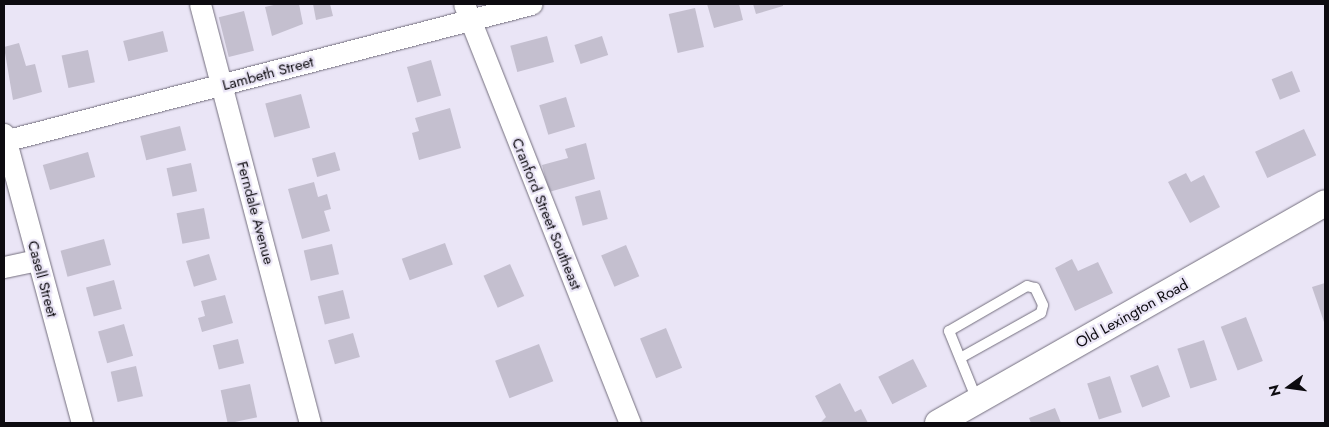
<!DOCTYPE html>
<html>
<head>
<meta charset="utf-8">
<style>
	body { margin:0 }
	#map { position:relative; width:1329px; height:427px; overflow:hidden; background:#eae5f6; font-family:Jost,sans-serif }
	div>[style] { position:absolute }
	.building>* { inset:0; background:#c4bfcf; transform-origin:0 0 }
	.roads { filter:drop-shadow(0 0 1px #736e7d) drop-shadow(0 0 1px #736e7d) }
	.service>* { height:10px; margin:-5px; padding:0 5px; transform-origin:5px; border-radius:5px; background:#fff }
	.minor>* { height:21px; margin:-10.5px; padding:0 10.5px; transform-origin:10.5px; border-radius:10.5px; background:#fff }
	.tertiary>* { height:26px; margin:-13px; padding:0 13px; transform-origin:13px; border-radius:13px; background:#fff }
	span { translate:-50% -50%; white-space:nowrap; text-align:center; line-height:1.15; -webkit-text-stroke:4.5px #eae5f6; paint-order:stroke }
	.street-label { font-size:15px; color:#0d0b10 }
	.frame { position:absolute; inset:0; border:5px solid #0d0b10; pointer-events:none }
	.north { position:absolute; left:1264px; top:362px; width:50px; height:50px; -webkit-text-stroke:4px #eae5f6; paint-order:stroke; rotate:256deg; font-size:14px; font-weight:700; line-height:20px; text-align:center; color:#0d0b10 }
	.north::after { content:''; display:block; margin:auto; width:18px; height:22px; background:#0d0b10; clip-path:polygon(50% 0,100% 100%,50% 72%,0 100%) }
</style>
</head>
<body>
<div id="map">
	<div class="building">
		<i style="clip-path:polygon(278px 4px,299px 4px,303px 24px,272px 36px,265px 7px)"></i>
		<i style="clip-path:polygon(313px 4px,330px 4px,333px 16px,316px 20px)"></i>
		<i style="clip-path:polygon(707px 4px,739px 4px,743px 20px,714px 28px)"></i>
		<i style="clip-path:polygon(753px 4px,783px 4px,783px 6px,756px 14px)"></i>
		<i style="left:695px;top:8px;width:40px;height:27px;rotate:77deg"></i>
		<i style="left:244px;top:11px;width:41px;height:26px;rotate:76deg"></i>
		<i style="left:163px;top:31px;width:21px;height:41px;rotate:76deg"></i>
		<i style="left:547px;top:36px;width:27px;height:38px;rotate:75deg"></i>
		<i style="left:602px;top:36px;width:20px;height:29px;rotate:72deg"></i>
		<i style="clip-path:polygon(19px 43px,26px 66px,35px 64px,42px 92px,13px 100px,4px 47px)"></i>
		<i style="left:88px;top:50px;width:33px;height:27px;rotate:78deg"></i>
		<i style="left:431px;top:60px;width:37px;height:25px;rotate:74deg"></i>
		<i style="left:1292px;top:71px;width:22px;height:22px;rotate:68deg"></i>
		<i style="left:301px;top:94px;width:35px;height:37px;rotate:75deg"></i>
		<i style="left:566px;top:97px;width:31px;height:28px;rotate:73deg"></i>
		<i style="clip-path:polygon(450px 108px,461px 148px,419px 160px,412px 133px,419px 131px,415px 118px)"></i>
		<i style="left:180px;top:126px;width:25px;height:41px;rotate:76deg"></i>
		<i style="left:1304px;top:129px;width:29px;height:54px;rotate:65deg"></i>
		<i style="clip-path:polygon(586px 143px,595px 179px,549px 192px,542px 165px,568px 158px,565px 149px)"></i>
		<i style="left:88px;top:152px;width:26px;height:47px;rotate:74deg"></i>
		<i style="left:335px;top:152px;width:19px;height:24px;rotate:74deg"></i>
		<i style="left:191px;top:163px;width:29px;height:25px;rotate:78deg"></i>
		<i style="clip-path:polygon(1186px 173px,1191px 182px,1204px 175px,1220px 207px,1190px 223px,1168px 182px)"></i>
		<i style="clip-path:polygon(314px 182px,318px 197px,327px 194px,331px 209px,324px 211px,330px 231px,302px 239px,288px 189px)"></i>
		<i style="left:600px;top:190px;width:30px;height:26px;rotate:75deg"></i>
		<i style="left:204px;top:208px;width:31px;height:28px;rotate:79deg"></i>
		<i style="left:104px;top:239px;width:27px;height:45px;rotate:75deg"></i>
		<i style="left:445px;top:243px;width:23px;height:46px;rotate:70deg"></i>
		<i style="left:332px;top:244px;width:31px;height:29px;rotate:77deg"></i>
		<i style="left:626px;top:245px;width:34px;height:27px;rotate:67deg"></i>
		<i style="left:209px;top:254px;width:27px;height:24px;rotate:73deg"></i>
		<i style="clip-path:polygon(1072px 259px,1078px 271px,1098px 262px,1113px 293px,1075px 311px,1055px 268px)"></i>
		<i style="left:510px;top:264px;width:35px;height:29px;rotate:66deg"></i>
		<i style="left:114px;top:280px;width:30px;height:29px;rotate:75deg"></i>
		<i style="clip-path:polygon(1325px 283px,1325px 325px,1312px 287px)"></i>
		<i style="left:343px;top:290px;width:29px;height:26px;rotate:76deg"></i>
		<i style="clip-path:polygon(225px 295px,233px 323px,202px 332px,198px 318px,205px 316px,201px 301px)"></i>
		<i style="left:1246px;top:317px;width:47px;height:27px;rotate:69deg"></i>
		<i style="left:124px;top:324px;width:33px;height:27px;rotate:74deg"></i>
		<i style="left:666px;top:328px;width:43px;height:28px;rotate:68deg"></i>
		<i style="left:353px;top:333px;width:25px;height:26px;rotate:74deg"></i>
		<i style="left:238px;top:339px;width:25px;height:26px;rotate:76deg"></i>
		<i style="left:1204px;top:340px;width:42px;height:28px;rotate:72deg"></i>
		<i style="left:539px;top:344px;width:40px;height:47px;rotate:69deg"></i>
		<i style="left:913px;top:359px;width:31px;height:39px;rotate:63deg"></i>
		<i style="left:1158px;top:365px;width:34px;height:30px;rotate:69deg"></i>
		<i style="left:136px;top:366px;width:31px;height:26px;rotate:77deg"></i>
		<i style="left:1110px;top:376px;width:38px;height:24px;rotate:72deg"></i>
		<i style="clip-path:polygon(840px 383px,855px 412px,861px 409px,868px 423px,820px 423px,826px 417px,815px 396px)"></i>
		<i style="left:250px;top:384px;width:34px;height:30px;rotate:78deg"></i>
		<i style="clip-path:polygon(1055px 408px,1061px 423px,1031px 423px,1029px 418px)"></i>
	</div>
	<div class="roads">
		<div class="service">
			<i style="left:962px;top:357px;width:90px;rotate:-29.1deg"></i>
			<i style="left:1041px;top:313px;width:8px;rotate:-76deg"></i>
			<i style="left:1043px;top:305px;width:19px;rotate:-115deg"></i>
			<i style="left:1035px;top:288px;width:8px;rotate:-166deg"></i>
			<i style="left:1027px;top:286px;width:90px;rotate:150deg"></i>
			<i style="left:949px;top:331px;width:74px;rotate:67.9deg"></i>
		</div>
		<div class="minor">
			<i style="left:200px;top:4px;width:433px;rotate:75.3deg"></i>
			<i style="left:464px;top:4px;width:451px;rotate:68.4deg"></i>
			<i style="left:4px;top:134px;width:299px;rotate:74.9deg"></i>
			<i style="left:4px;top:141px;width:545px;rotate:-14.57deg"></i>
			<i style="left:4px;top:267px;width:33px;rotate:-12deg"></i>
		</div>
		<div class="tertiary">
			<i style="left:938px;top:423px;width:445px;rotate:-29.6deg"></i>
		</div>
	</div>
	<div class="street-label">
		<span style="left:268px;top:74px;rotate:-15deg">Lambeth Street</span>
		<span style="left:255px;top:213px;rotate:75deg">Ferndale Avenue</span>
		<span style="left:546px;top:214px;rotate:68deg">Cranford Street Southeast</span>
		<span style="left:42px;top:279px;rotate:75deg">Casell Street</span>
		<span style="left:1132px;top:314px;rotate:-29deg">Old Lexington Road</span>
	</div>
	<div class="frame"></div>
	<div class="north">N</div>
</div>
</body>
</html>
